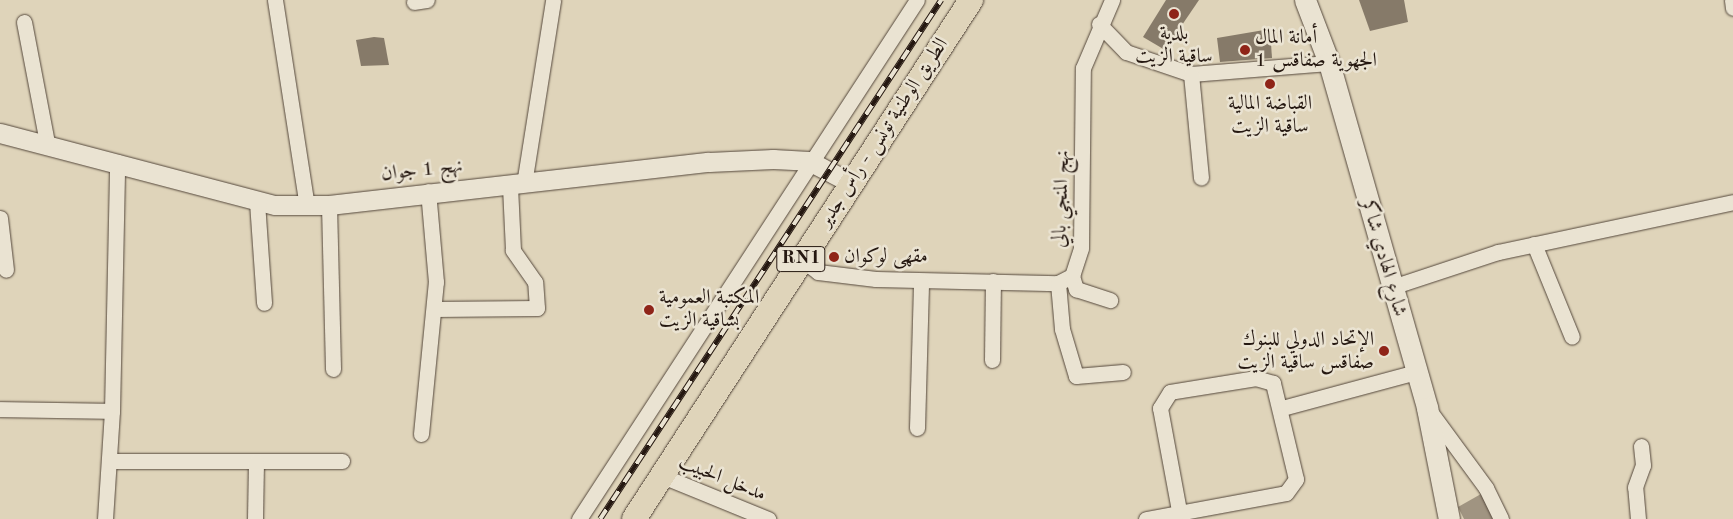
<!DOCTYPE html>
<html>
<head>
<meta charset="utf-8">
<style>
	body { margin:0 }
	#map { position:relative; width:1733px; height:519px; overflow:hidden; background:#dfd4ba; font-family:"Old Standard TT",Amiri,serif }
	div>[style] { position:absolute }
	.water>* { inset:0; background:#a09481 }
	.building>* { inset:0; background:#867a69 }
	.roads { filter:drop-shadow(0 0 1px #54473b) drop-shadow(0 0 1px #54473b) }
	.minor>* { height:15px; margin:-7.5px; padding:0 7.5px; transform-origin:7.5px; border-radius:7.5px; background:#eae3d2 }
	.tertiary>* { height:19px; margin:-9.5px; padding:0 9.5px; transform-origin:9.5px; border-radius:9.5px; background:#eae3d2 }
	.secondary>* { height:21px; margin:-10.5px; padding:0 10.5px; transform-origin:10.5px; border-radius:10.5px; background:#eae3d2 }
	.primary>* { height:24px; margin:-12px; padding:0 12px; transform-origin:12px; border-radius:12px; background:#dfd4ba }
	.rail>* { height:5.5px; margin-top:-2.75px; transform-origin:0; background:repeating-linear-gradient(90deg,#eae3d2 0 11px,#251811 0 22px); box-sizing:border-box; border-block:1px solid #251811 }
	.dots>* { width:14px; height:14px; translate:-50% -50%; box-sizing:border-box; border:2px solid #eae3d2; border-radius:50% }
	span { translate:-50% -50%; white-space:nowrap; text-align:center; line-height:1.15; -webkit-text-stroke:5px #eae3d2; paint-order:stroke }
	.shield-label span { padding:1px 4px; background:#eae3d2; border:1px solid; border-radius:4px; -webkit-text-stroke-width:0 }
	.shield-label { font-size:19px; color:#251811; font-weight:700 }
	.poi-label { font-size:20px; color:#251811 }
	.left { translate:0 -50%; text-align:left }
	.right { translate:-100% -50%; text-align:right }
	.street-label { font-size:20px; color:#251811 }
</style>
</head>
<body>
<div id="map">
	<div class="water">
		<i style="clip-path:polygon(1481px 494px,1493px 519px,1464px 519px,1458px 507px)"></i>
	</div>
	<div class="building">
		<i style="clip-path:polygon(1166px 0,1199px 0,1165px 50px,1143px 37px)"></i>
		<i style="clip-path:polygon(1359px 0,1404px 0,1408px 22px,1370px 31px)"></i>
		<i style="clip-path:polygon(1270px 29px,1272px 58px,1220px 62px,1217px 38px)"></i>
		<i style="clip-path:polygon(374px 37px,384px 38px,389px 65px,361px 66px,356px 40px)"></i>
	</div>
	<div class="roads">
		<div class="minor">
			<i style="left:275px;top:0;width:209px;rotate:81.2deg"></i>
			<i style="left:1732px;top:0;width:8px;rotate:83deg"></i>
			<i style="left:414px;top:2px;width:13px;rotate:-9deg"></i>
			<i style="left:24px;top:22px;width:123px;rotate:79.2deg"></i>
			<i style="left:1099px;top:24px;width:39px;rotate:46deg"></i>
			<i style="left:1126px;top:52px;width:69px;rotate:18.7deg"></i>
			<i style="left:1191px;top:74px;width:138px;rotate:-4.6deg"></i>
			<i style="left:1191px;top:74px;width:104px;rotate:84.5deg"></i>
			<i style="left:524px;top:184px;width:186px;rotate:-81deg"></i>
			<i style="left:257px;top:202px;width:101px;rotate:86deg"></i>
			<i style="left:329px;top:205px;width:164px;rotate:88.6deg"></i>
			<i style="left:0;top:218px;width:52px;rotate:83.4deg"></i>
			<i style="left:1534px;top:244px;width:100px;rotate:67.8deg"></i>
			<i style="left:801px;top:259px;width:21px;rotate:37deg"></i>
			<i style="left:818px;top:272px;width:58px;rotate:6.9deg"></i>
			<i style="left:876px;top:279px;width:182px;rotate:1.3deg"></i>
			<i style="left:1058px;top:283px;width:16px;rotate:-27deg"></i>
			<i style="left:1072px;top:276px;width:29px;rotate:-72deg"></i>
			<i style="left:1081px;top:248px;width:180px;rotate:-89.4deg"></i>
			<i style="left:1083px;top:68px;width:74px;rotate:-66.9deg"></i>
			<i style="left:1072px;top:276px;width:14px;rotate:73deg"></i>
			<i style="left:1076px;top:289px;width:36px;rotate:18deg"></i>
			<i style="left:1058px;top:283px;width:46px;rotate:85deg"></i>
			<i style="left:1062px;top:329px;width:49px;rotate:73.4deg"></i>
			<i style="left:1076px;top:376px;width:47px;rotate:-4.9deg"></i>
			<i style="left:1392px;top:287px;width:112px;rotate:-18.3deg"></i>
			<i style="left:1498px;top:252px;width:240px;rotate:-12deg"></i>
			<i style="left:434px;top:309px;width:103px;rotate:-0.6deg"></i>
			<i style="left:537px;top:308px;width:26px;rotate:-94deg"></i>
			<i style="left:535px;top:282px;width:39px;rotate:-125deg"></i>
			<i style="left:513px;top:250px;width:64px;rotate:-92.7deg"></i>
			<i style="left:992px;top:360px;width:79px;rotate:-89.3deg"></i>
			<i style="left:1282px;top:408px;width:139px;rotate:-15deg"></i>
			<i style="left:0;top:409px;width:112px;rotate:1deg"></i>
			<i style="left:112px;top:411px;width:108px;rotate:93.7deg"></i>
			<i style="left:112px;top:411px;width:249px;rotate:-88.8deg"></i>
			<i style="left:1431px;top:413px;width:93px;rotate:53.7deg"></i>
			<i style="left:1486px;top:488px;width:34px;rotate:64deg"></i>
			<i style="left:917px;top:428px;width:147px;rotate:-88.4deg"></i>
			<i style="left:421px;top:434px;width:153px;rotate:-84.4deg"></i>
			<i style="left:436px;top:282px;width:91px;rotate:-95deg"></i>
			<i style="left:112px;top:461px;width:230px"></i>
			<i style="left:660px;top:475px;width:117px;rotate:22.2deg"></i>
			<i style="left:255px;top:519px;width:57px;rotate:-89deg"></i>
			<i style="left:579px;top:519px;width:619px;rotate:-56.93deg"></i>
			<i style="left:1146px;top:519px;width:142px;rotate:-10.5deg"></i>
			<i style="left:1286px;top:493px;width:17px;rotate:-54deg"></i>
			<i style="left:1296px;top:479px;width:99px;rotate:-103.5deg"></i>
			<i style="left:1273px;top:383px;width:18px;rotate:-164deg"></i>
			<i style="left:1256px;top:378px;width:87px;rotate:170.8deg"></i>
			<i style="left:1170px;top:392px;width:19px;rotate:122deg"></i>
			<i style="left:1160px;top:408px;width:105px;rotate:79.5deg"></i>
			<i style="left:1638px;top:519px;width:32px;rotate:-95deg"></i>
			<i style="left:1635px;top:487px;width:23px;rotate:-70deg"></i>
			<i style="left:1643px;top:465px;width:19px;rotate:-96deg"></i>
		</div>
		<div class="tertiary">
			<i style="left:0;top:133px;width:284px;rotate:14.7deg"></i>
			<i style="left:275px;top:205px;width:54px"></i>
			<i style="left:329px;top:205px;width:382px;rotate:-6.5deg"></i>
			<i style="left:709px;top:162px;width:64px;rotate:-2.7deg"></i>
			<i style="left:773px;top:159px;width:36px;rotate:3deg"></i>
			<i style="left:809px;top:161px;width:47px;rotate:27.6deg"></i>
		</div>
		<div class="secondary">
			<i style="left:1305px;top:0;width:67px;rotate:69.1deg"></i>
			<i style="left:1329px;top:63px;width:359px;rotate:74.1deg"></i>
			<i style="left:1427px;top:408px;width:113px;rotate:78.8deg"></i>
		</div>
		<div class="primary">
			<i style="left:634px;top:519px;width:619px;rotate:-57deg"></i>
		</div>
	</div>
	<div class="rail">
		<i style="left:600px;top:519px;width:621px;rotate:-56.69deg"></i>
	</div>
	<div class="dots">
		<i style="left:1174px;top:14px;background:#8f2418"></i>
		<i style="left:1245px;top:50px;background:#8f2418"></i>
		<i style="left:1270px;top:84px;background:#8f2418"></i>
		<i style="left:834px;top:257px;background:#8f2418"></i>
		<i style="left:649px;top:310px;background:#8f2418"></i>
		<i style="left:1384px;top:351px;background:#8f2418"></i>
	</div>
	<div class="shield-label">
		<span style="left:801px;top:259px">RN1</span>
	</div>
	<div class="poi-label">
		<span style="left:1174px;top:46px">بلدية<br>ساقية الزيت</span>
		<span class="left" style="left:1255px;top:50px">أمانة المال<br>الجهوية صفاقس 1</span>
		<span style="left:1270px;top:116px">القباضة المالية<br>ساقية الزيت</span>
		<span class="left" style="left:844px;top:257px">مقهى لوكوان</span>
		<span class="left" style="left:659px;top:310px">المكتبة العمومية<br>بساقية الزيت</span>
		<span class="right" style="left:1374px;top:352px">الإتحاد الدولي للبنوك<br>صفاقس ساقية الزيت</span>
	</div>
	<div class="street-label">
		<span style="left:884px;top:133px;rotate:-57deg">الطريق الوطنية تونس - رأس جدير</span>
		<span style="left:422px;top:171px;rotate:-6deg">نهج 1 جوان</span>
		<span style="left:1062px;top:199px;rotate:-88deg">نهج المنجي بالي</span>
		<span style="left:1383px;top:258px;rotate:74deg">شارع الهادي شاكر</span>
		<span style="left:722px;top:479px;rotate:22deg">مدخل الحبيب</span>
	</div>
</div>
</body>
</html>
